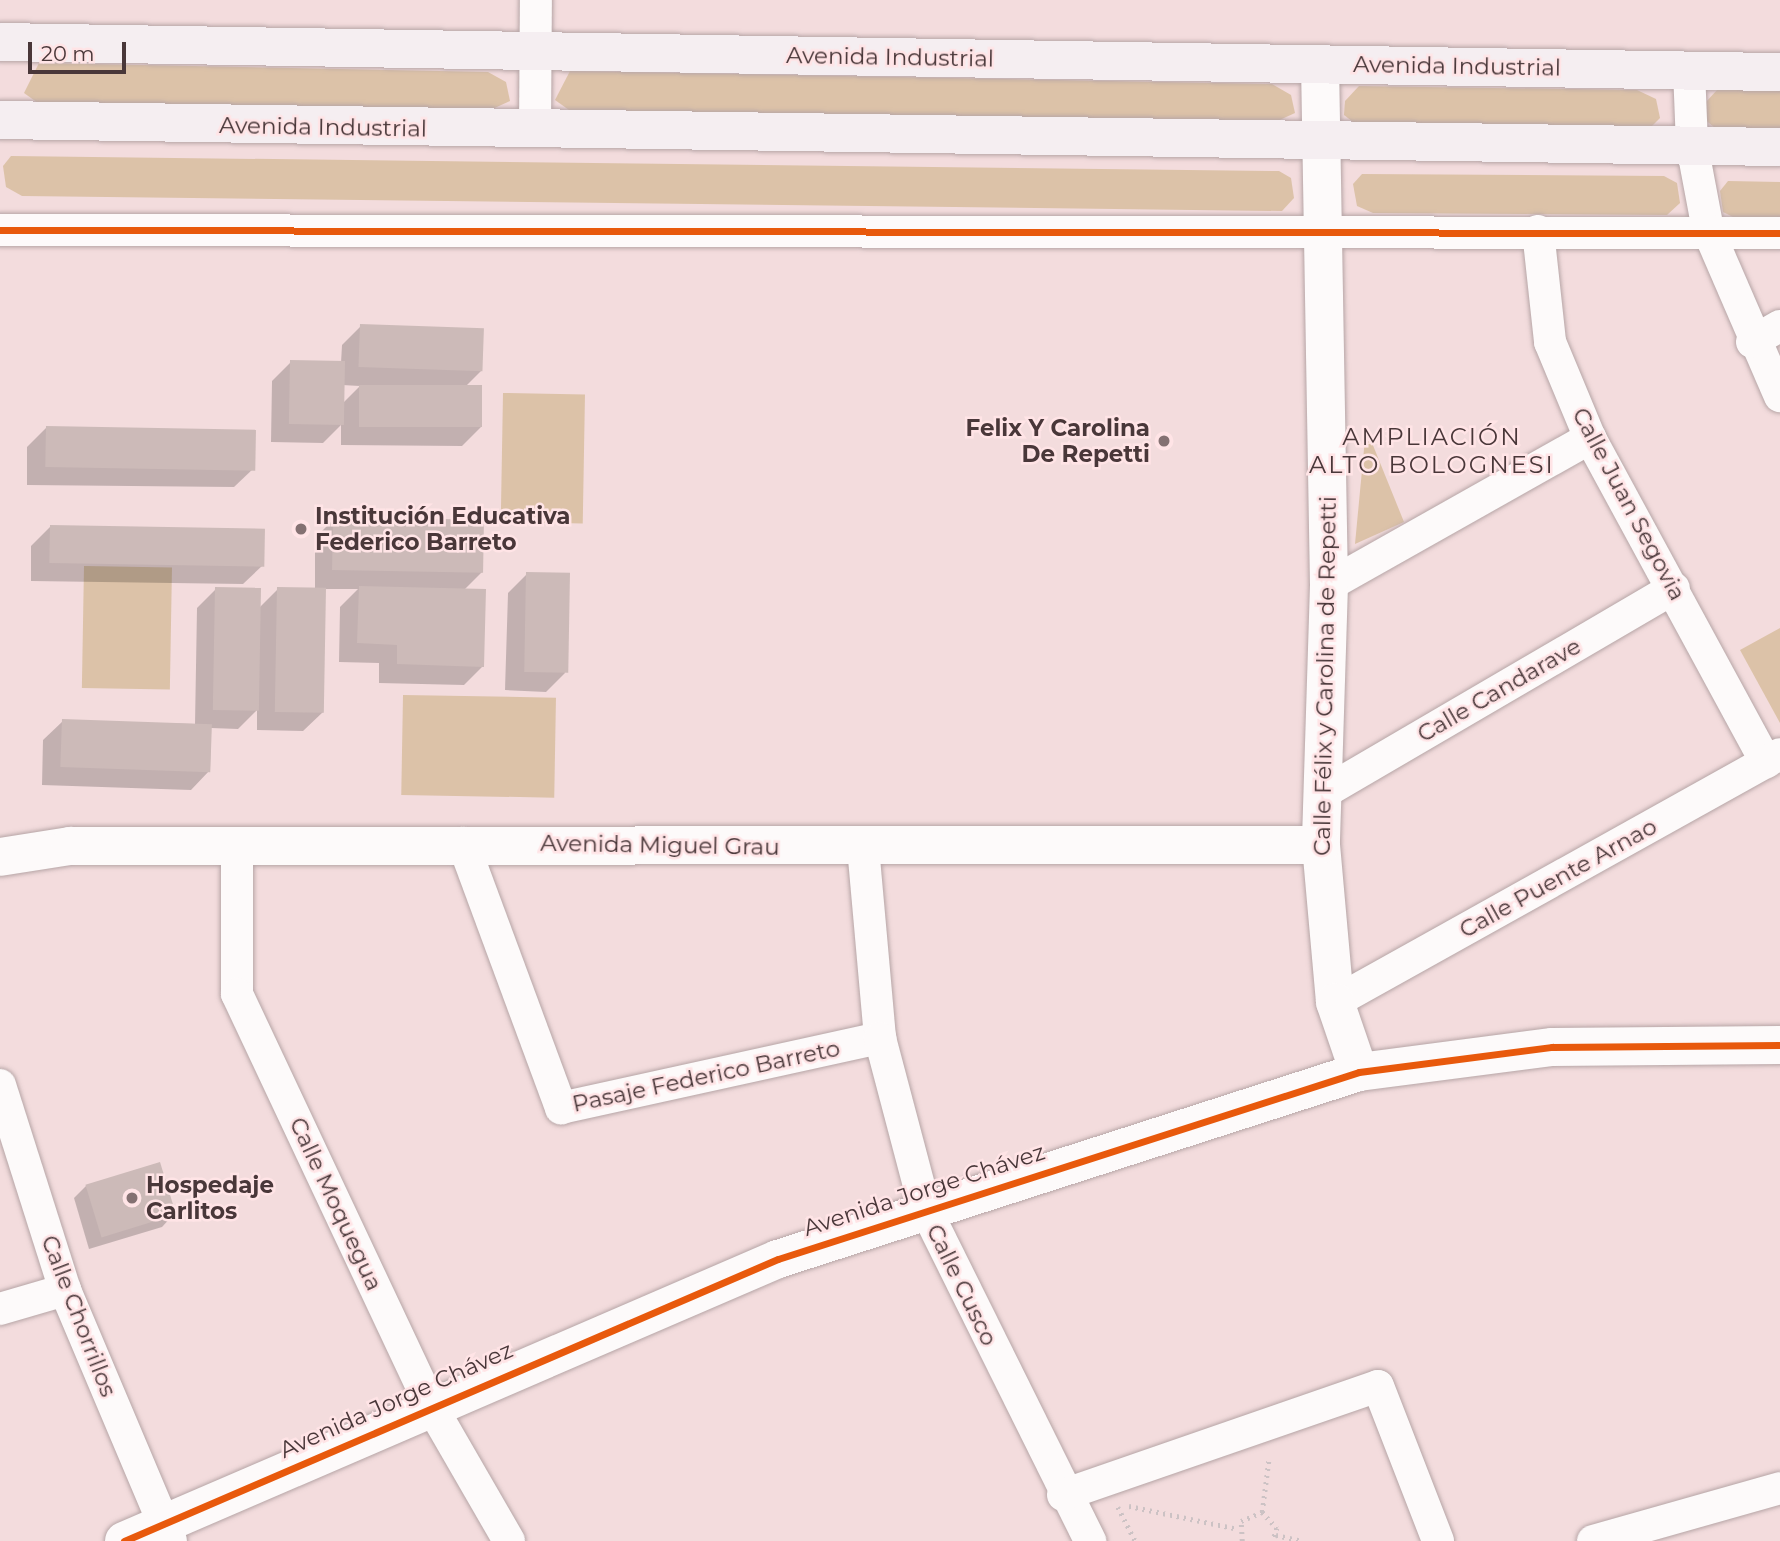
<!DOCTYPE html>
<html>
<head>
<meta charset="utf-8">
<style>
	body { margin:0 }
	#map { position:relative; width:1780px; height:1541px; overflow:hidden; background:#f3dcdd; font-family:Montserrat,sans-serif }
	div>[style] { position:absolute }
	.green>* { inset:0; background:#dcc2a8; transform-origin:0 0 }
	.shadow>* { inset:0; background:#0003 }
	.building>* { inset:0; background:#ccbab8; transform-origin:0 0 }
	.path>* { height:4.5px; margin-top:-2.25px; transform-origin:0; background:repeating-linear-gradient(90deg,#ccc2c4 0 2px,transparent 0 7px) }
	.roads { filter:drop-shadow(0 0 2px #b6a5a6) drop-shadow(0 0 2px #b6a5a6) }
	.minor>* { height:32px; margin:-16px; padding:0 16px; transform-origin:16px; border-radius:16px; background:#fdfafa }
	.tertiary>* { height:38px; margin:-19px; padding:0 19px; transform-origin:19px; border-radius:19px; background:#fdfafa }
	.secondary>* { height:38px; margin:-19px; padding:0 19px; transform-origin:19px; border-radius:19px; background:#f5eef1 }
	.cycleway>* { height:7px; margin:-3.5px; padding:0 3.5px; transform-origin:3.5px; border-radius:3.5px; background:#e8590c }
	.dots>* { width:19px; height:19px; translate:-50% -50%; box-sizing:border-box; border:4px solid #ffe4e6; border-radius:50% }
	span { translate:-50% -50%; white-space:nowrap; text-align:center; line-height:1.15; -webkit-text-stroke:5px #ffe4e6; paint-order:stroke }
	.street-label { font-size:23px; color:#493739 }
	.poi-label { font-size:23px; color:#493739; font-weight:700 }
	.right { translate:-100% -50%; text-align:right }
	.left { translate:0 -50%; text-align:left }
	.neighbourhood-label { font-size:24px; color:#493739; letter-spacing:2px }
	.scale { position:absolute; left:28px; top:42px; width:98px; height:32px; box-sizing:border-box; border:4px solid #493739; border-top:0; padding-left:9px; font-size:21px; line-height:24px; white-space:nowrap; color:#493739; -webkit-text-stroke:5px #ffe4e6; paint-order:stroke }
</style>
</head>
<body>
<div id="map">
	<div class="green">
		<i style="clip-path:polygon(39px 63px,488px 72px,506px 82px,510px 101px,488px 111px,38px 103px,24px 93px)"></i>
		<i style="clip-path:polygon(570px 71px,1272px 84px,1291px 95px,1295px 113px,1273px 123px,569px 110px,555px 100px)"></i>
		<i style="clip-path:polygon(1359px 86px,1637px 90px,1656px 99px,1660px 118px,1648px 130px,1357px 125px,1344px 115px,1345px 101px)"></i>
		<i style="clip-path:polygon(1718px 89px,1780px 90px,1780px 129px,1715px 128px,1703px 118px,1704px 104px)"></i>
		<i style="clip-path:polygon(11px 156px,1279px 171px,1291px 178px,1294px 198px,1282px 211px,22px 196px,6px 187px,3px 166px)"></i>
		<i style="clip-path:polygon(1362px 174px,1664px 176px,1677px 183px,1680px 203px,1667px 215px,1373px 213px,1357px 206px,1353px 184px)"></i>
		<i style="clip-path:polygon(1728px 181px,1780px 182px,1780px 221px,1739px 220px,1723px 212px,1720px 191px)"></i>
		<i style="left:503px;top:393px;width:82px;height:129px;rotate:1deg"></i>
		<i style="clip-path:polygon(1366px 428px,1404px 522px,1355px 544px)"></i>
		<i style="left:84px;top:566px;width:88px;height:122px;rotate:1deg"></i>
		<i style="clip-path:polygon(1780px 628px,1780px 723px,1740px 650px)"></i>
		<i style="left:403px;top:695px;width:153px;height:100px;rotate:1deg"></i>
	</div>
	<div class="shadow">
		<i style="clip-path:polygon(evenodd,361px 326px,481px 371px,465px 387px,481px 427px,462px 446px,341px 445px,341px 425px,323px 443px,271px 442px,272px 381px,291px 362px,341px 363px,342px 345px,361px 326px,342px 385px,360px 386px,342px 404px,342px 385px)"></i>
		<i style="clip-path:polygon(46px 428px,254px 468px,234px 487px,27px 485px,27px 447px)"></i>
		<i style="clip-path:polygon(334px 519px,482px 572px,464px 590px,483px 666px,464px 685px,379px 683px,379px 663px,339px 662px,340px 607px,358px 589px,325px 589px,323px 712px,303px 731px,257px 730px,257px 710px,238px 729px,211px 728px,210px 770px,191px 790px,42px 785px,43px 740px,63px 721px,195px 724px,197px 608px,216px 589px,259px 608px,278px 589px,315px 590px,315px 538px)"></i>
		<i style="clip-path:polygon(50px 527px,263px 565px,243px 584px,31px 581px,31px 546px)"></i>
		<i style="clip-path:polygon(527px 574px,565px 673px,546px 692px,505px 690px,508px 593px)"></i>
		<i style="clip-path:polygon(86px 1186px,174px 1214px,162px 1227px,89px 1249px,74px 1198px)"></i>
	</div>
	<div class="building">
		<i style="left:360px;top:324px;width:124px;height:43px;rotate:2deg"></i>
		<i style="left:290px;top:360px;width:55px;height:64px;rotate:1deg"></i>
		<i style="left:359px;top:385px;width:123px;height:42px"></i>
		<i style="left:46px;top:426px;width:210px;height:41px;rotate:1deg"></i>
		<i style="left:333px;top:517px;width:151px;height:53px;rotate:1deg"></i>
		<i style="left:50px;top:525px;width:215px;height:38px;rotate:1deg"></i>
		<i style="left:526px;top:572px;width:44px;height:100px;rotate:1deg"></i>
		<i style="clip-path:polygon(359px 586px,486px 589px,484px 667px,397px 664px,397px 645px,357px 643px)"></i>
		<i style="left:215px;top:587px;width:46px;height:123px;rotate:1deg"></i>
		<i style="left:277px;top:587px;width:49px;height:125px;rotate:1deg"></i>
		<i style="left:62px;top:719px;width:150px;height:48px;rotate:2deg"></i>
		<i style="left:160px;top:1162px;width:55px;height:78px;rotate:73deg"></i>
	</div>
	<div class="path">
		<i style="left:1129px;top:1506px;width:111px;rotate:11.9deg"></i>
		<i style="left:1118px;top:1507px;width:38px;rotate:63deg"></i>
		<i style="left:1262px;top:1512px;width:55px;rotate:-82.7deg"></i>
		<i style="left:1276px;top:1535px;width:28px;rotate:13deg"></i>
		<i style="left:1242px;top:1541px;width:20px;rotate:-93deg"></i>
		<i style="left:1241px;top:1521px;width:23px;rotate:-23deg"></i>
		<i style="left:1262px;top:1512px;width:22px;rotate:47deg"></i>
		<i style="left:1277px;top:1528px;width:14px;rotate:107deg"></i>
	</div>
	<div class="roads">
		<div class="minor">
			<i style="left:1689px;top:70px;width:75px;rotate:87.7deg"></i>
			<i style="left:1692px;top:145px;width:86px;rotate:79.3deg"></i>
			<i style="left:1708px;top:230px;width:181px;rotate:66.6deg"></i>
			<i style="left:535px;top:129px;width:129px;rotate:-89.6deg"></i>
			<i style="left:0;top:230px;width:1780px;rotate:0.1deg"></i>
			<i style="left:1538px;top:231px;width:112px;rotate:83.8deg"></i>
			<i style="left:1550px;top:342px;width:104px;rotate:67.4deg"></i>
			<i style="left:1590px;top:438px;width:369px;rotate:61.5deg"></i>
			<i style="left:1752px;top:342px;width:32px;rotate:-30deg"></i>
			<i style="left:1329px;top:585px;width:300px;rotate:-29.4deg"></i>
			<i style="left:1325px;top:792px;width:404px;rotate:-30.3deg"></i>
			<i style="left:463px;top:843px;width:283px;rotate:69.7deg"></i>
			<i style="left:561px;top:1108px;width:327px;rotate:-12.4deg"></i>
			<i style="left:237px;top:847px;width:147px;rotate:90deg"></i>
			<i style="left:237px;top:994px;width:453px;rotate:64.8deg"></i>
			<i style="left:430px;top:1404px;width:158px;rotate:60deg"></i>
			<i style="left:863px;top:847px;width:192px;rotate:84.9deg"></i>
			<i style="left:880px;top:1038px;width:176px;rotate:75.2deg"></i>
			<i style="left:925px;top:1208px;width:372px;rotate:63.6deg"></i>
			<i style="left:1335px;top:1002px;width:509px;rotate:-29.13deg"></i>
			<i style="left:0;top:1085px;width:215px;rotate:72.4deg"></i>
			<i style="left:65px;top:1290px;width:272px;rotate:67.1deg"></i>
			<i style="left:0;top:1309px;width:68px;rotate:-16.3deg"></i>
			<i style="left:1063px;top:1495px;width:333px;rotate:-19.1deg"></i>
			<i style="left:1378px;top:1386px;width:166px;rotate:68.8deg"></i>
			<i style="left:1593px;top:1541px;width:194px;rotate:-15.8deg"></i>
		</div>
		<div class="tertiary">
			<i style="left:1320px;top:64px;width:521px;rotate:89.01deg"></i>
			<i style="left:1329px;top:585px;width:260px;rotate:91.8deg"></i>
			<i style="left:1321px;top:845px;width:158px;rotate:84.9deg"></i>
			<i style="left:1335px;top:1002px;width:74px;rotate:71.1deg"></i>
			<i style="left:0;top:857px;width:71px;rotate:-8.9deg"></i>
			<i style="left:70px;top:846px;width:1251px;rotate:-0.05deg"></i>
			<i style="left:124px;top:1541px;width:712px;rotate:-23.33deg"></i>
			<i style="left:778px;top:1259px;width:610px;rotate:-17.84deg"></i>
			<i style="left:1359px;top:1072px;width:195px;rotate:-7.4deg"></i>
			<i style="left:1552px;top:1047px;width:228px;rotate:-0.5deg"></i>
		</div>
		<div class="secondary">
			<i style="left:0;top:42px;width:1780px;rotate:0.97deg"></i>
			<i style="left:0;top:120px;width:1780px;rotate:0.87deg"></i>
		</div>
	</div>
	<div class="cycleway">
		<i style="left:0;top:230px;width:1780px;rotate:0.1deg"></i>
		<i style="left:124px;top:1541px;width:712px;rotate:-23.33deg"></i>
		<i style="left:778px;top:1259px;width:610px;rotate:-17.84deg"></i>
		<i style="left:1359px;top:1072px;width:195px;rotate:-7.4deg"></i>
		<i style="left:1552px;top:1047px;width:228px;rotate:-0.5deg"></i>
	</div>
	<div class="dots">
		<i style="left:1164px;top:441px;background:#847172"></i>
		<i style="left:301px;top:529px;background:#847172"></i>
		<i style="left:132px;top:1198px;background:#847172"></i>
	</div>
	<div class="street-label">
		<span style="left:890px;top:57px;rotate:1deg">Avenida Industrial</span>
		<span style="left:1457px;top:66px;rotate:1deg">Avenida Industrial</span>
		<span style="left:323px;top:127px;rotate:1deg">Avenida Industrial</span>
		<span style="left:1629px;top:504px;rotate:62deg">Calle Juan Segovia</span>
		<span style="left:1325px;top:676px;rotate:-89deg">Calle Félix y Carolina de Repetti</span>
		<span style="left:1499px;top:690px;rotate:-30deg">Calle Candarave</span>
		<span style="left:660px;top:845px;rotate:1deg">Avenida Miguel Grau</span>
		<span style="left:1558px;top:878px;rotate:-29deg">Calle Puente Arnao</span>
		<span style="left:706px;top:1076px;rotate:-12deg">Pasaje Federico Barreto</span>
		<span style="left:924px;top:1190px;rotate:-18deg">Avenida Jorge Chávez</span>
		<span style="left:336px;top:1204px;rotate:65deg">Calle Moquegua</span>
		<span style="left:962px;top:1285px;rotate:64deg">Calle Cusco</span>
		<span style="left:79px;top:1316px;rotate:69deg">Calle Chorrillos</span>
		<span style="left:396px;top:1400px;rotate:-24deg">Avenida Jorge Chávez</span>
	</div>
	<div class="poi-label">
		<span class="right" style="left:1150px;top:441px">Felix Y Carolina<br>De Repetti</span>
		<span class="left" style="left:315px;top:529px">Institución Educativa<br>Federico Barreto</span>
		<span class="left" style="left:146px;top:1198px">Hospedaje<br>Carlitos</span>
	</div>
	<div class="neighbourhood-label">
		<span style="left:1432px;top:451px">AMPLIACIÓN<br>ALTO BOLOGNESI</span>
	</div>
	<div class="scale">20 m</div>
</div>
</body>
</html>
